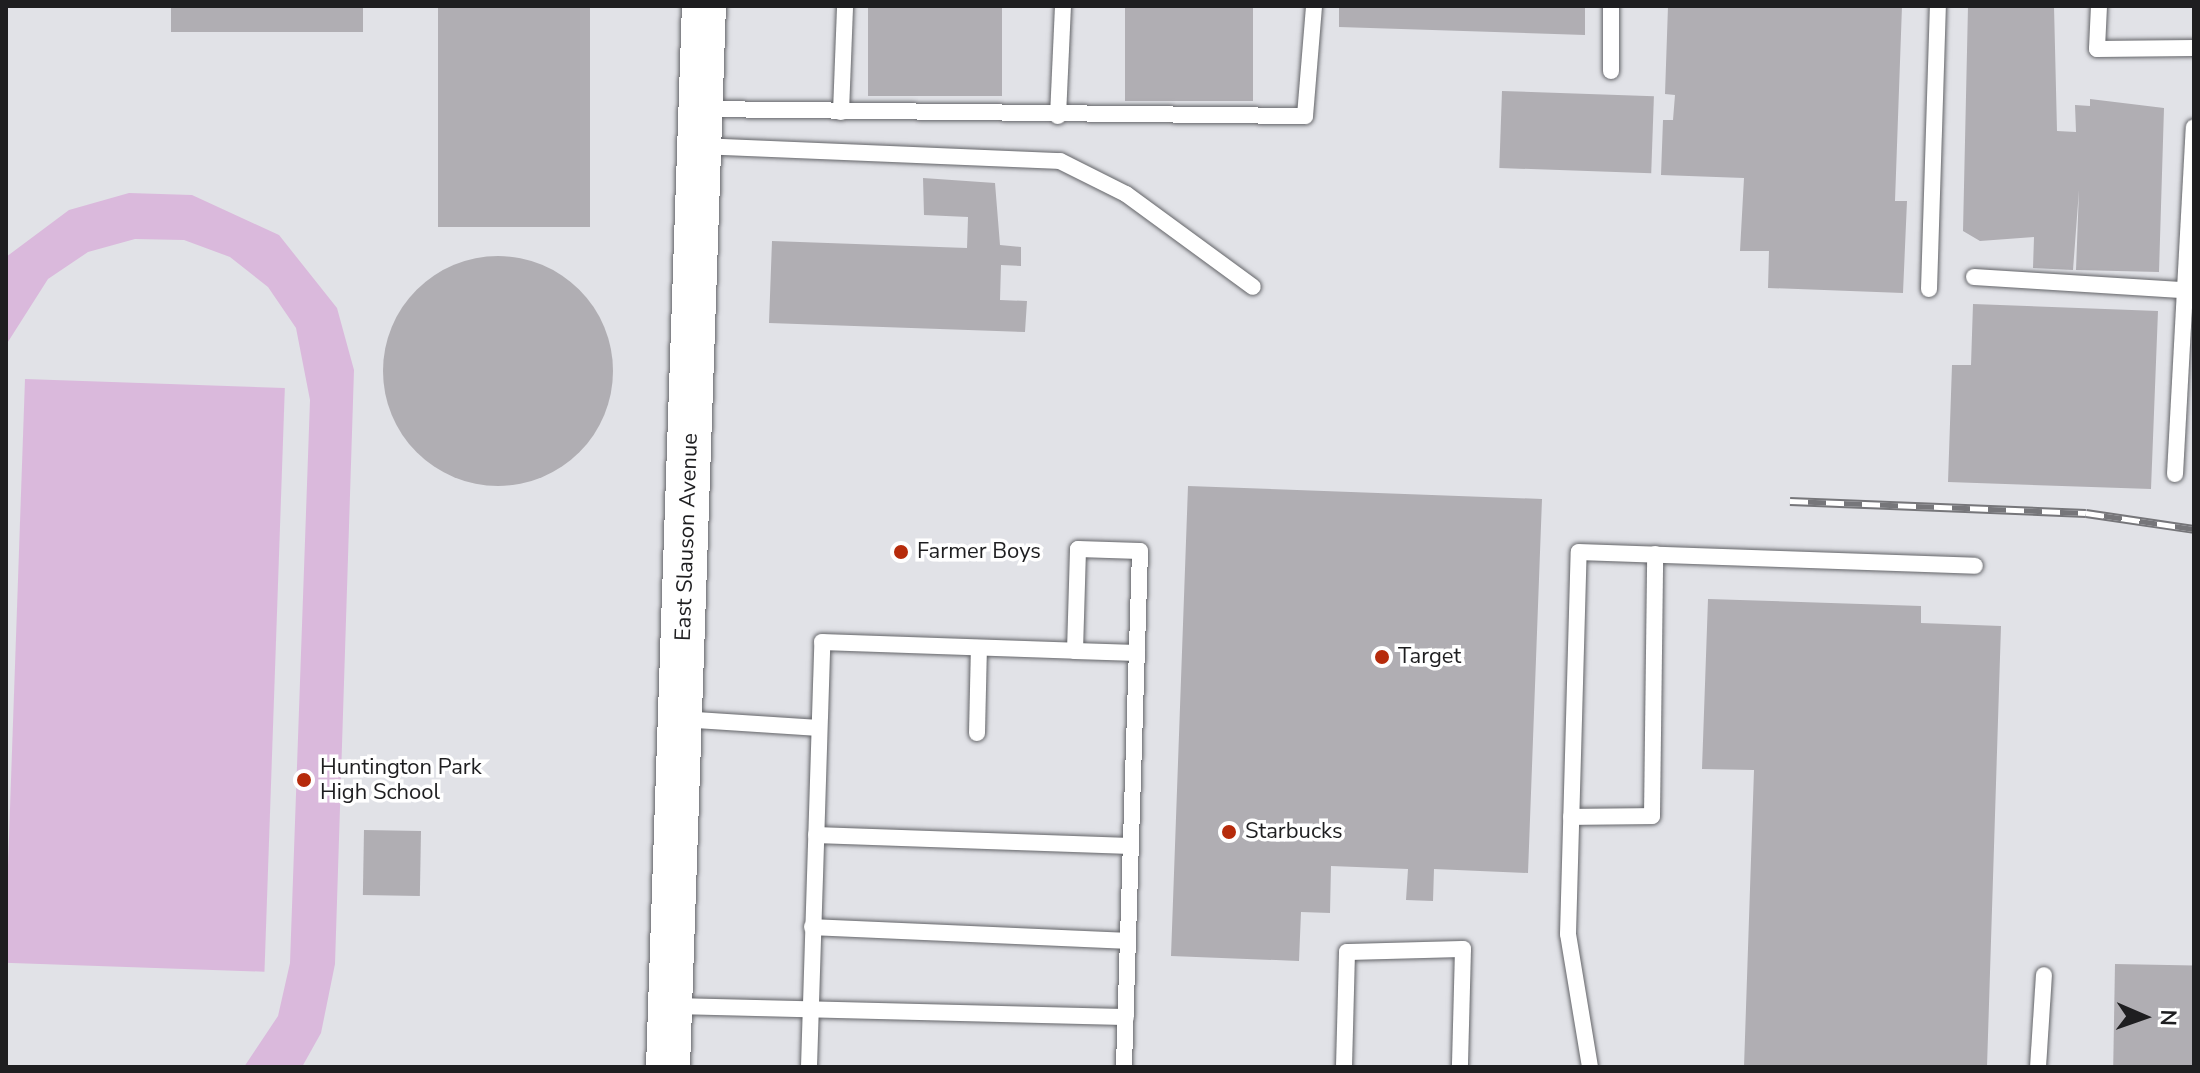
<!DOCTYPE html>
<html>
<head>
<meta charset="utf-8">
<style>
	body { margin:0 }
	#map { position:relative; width:2200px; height:1073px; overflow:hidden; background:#e1e2e7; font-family:"Nunito Sans",sans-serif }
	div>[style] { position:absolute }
	.green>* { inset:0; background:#dab9dc; transform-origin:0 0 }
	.building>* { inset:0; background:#b0aeb3; transform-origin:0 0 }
	.round { border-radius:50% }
	.roads { filter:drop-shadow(0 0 2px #636468) drop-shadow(0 0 2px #636468) }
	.service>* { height:16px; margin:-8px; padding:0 8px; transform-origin:8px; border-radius:8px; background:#fff }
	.primary>* { height:44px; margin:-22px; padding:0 22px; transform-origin:22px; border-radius:22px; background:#fff }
	.rail>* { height:9px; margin-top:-4.5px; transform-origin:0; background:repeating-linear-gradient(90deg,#fff 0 18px,#76767a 0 36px); box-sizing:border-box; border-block:2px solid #76767a }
	.dots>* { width:22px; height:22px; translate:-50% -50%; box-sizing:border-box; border:4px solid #fff; border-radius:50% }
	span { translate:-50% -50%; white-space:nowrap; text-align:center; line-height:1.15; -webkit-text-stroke:7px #fff; paint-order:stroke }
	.street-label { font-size:22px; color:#1e1e20 }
	.poi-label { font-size:22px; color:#1e1e20 }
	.left { translate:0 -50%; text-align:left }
	.frame { position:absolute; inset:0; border:8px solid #1e1e20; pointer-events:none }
	.north { position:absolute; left:2104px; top:977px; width:80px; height:80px; -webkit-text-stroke:6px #fff; paint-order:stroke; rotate:92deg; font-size:22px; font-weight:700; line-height:32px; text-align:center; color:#1e1e20 }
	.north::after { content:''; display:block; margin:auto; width:28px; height:36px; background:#1e1e20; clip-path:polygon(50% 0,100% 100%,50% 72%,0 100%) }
</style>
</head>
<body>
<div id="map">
	<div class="green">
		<i style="clip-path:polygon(129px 193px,192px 195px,279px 235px,337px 308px,354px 370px,335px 964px,321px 1033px,302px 1067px,244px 1067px,278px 1016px,290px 963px,310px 400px,296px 328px,268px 287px,230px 257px,184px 240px,135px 239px,88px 252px,48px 279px,6px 345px,6px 257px,69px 210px)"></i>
		<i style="left:25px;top:379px;width:260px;height:584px;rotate:2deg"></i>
	</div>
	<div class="building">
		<i style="left:171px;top:6px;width:192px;height:26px"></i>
		<i style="left:438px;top:6px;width:152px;height:221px"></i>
		<i style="left:868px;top:6px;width:134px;height:90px"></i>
		<i style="left:1125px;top:6px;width:128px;height:95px"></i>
		<i style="clip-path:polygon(1339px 6px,1585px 6px,1585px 35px,1339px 27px)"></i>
		<i style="clip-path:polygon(1668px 6px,1902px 6px,1895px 201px,1907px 201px,1903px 293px,1768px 288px,1769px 251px,1740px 251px,1744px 178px,1661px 175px,1663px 120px,1673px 120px,1675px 95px,1665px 94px)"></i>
		<i style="clip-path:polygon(1968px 6px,2054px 6px,2057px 131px,2076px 132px,2075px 105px,2090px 106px,2090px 99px,2164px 108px,2159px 272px,2076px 270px,2079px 190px,2073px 270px,2033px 268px,2034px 237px,1980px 241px,1963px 231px)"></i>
		<i style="left:1502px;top:91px;width:152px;height:77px;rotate:2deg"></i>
		<i style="clip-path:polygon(923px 178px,995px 183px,1000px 245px,1021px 247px,1021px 266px,1001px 265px,1000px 300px,1027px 301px,1025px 332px,769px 323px,772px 241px,967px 248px,968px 217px,924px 215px)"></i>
		<i class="round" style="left:383px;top:256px;width:230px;height:230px"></i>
		<i style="clip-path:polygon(1973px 304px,2158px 311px,2151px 489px,1948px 482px,1952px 365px,1971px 365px)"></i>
		<i style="clip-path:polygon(1188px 486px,1542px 499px,1528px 873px,1434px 869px,1433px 901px,1406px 900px,1408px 869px,1331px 866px,1330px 913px,1301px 912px,1299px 961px,1171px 956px)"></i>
		<i style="clip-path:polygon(1708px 599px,1921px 606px,1921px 623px,2001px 626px,1987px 1067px,1744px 1067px,1754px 770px,1702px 769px)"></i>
		<i style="left:364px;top:830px;width:57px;height:65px;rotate:1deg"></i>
		<i style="left:2115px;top:964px;width:79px;height:103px;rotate:1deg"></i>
	</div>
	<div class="roads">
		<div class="service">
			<i style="left:1611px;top:6px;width:65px;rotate:90deg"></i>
			<i style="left:2099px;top:6px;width:43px;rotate:92.7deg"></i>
			<i style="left:2097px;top:49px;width:97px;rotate:-0.6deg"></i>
			<i style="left:702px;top:109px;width:603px;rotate:0.67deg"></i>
			<i style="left:1305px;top:116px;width:110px;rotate:-85.3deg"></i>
			<i style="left:841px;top:112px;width:106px;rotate:-87.8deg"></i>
			<i style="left:1058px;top:116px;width:110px;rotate:-87.4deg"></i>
			<i style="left:701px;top:146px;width:359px;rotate:2.4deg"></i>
			<i style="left:1060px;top:161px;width:74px;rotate:26.6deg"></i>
			<i style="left:1126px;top:194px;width:157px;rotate:36.2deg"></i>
			<i style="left:1974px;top:277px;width:207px;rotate:3.6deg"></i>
			<i style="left:1929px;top:289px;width:283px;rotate:-88.2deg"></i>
			<i style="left:2175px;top:474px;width:347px;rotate:-86.9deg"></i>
			<i style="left:1075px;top:651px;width:62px;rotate:1.8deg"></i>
			<i style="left:681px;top:719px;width:138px;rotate:3.7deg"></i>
			<i style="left:977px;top:733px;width:85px;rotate:-88.7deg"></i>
			<i style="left:1571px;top:817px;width:81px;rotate:-0.7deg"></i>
			<i style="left:1652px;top:816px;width:262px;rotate:-89.3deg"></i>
			<i style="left:816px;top:835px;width:314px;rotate:2deg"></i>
			<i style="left:812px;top:927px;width:316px;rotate:2.5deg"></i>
			<i style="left:672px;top:1006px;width:454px;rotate:1.4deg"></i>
			<i style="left:809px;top:1067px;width:425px;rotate:-88.2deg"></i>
			<i style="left:822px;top:642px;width:253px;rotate:2deg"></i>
			<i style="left:1075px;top:651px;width:102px;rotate:-88.3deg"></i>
			<i style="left:1078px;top:549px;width:62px;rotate:1.8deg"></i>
			<i style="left:1140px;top:551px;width:516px;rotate:91.78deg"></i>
			<i style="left:1344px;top:1067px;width:115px;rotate:-88.5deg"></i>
			<i style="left:1347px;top:952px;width:116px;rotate:-1.5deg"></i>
			<i style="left:1463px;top:949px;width:118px;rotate:91.5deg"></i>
			<i style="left:1590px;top:1067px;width:135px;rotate:-99.4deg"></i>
			<i style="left:1568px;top:934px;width:382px;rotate:-88.4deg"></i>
			<i style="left:1579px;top:552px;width:396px;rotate:2deg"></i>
			<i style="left:2038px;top:1067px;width:92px;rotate:-86.3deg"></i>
		</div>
		<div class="primary">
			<i style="left:668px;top:1067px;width:1062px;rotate:-88.06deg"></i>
		</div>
	</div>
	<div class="rail">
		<i style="left:1790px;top:501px;width:296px;rotate:2.3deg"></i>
		<i style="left:2086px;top:513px;width:109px;rotate:8.4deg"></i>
	</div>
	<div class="dots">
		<i style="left:901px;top:552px;background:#b62b0b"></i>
		<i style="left:1382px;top:657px;background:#b62b0b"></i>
		<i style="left:304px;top:780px;background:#b62b0b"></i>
		<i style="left:1229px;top:832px;background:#b62b0b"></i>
	</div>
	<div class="street-label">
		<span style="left:687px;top:537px;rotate:-88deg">East Slauson Avenue</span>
	</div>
	<div class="poi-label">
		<span class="left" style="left:917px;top:552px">Farmer Boys</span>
		<span class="left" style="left:1398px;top:657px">Target</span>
		<span class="left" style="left:320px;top:780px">Huntington Park<br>High School</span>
		<span class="left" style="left:1245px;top:832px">Starbucks</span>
	</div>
	<div class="frame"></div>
	<div class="north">N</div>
</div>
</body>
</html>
